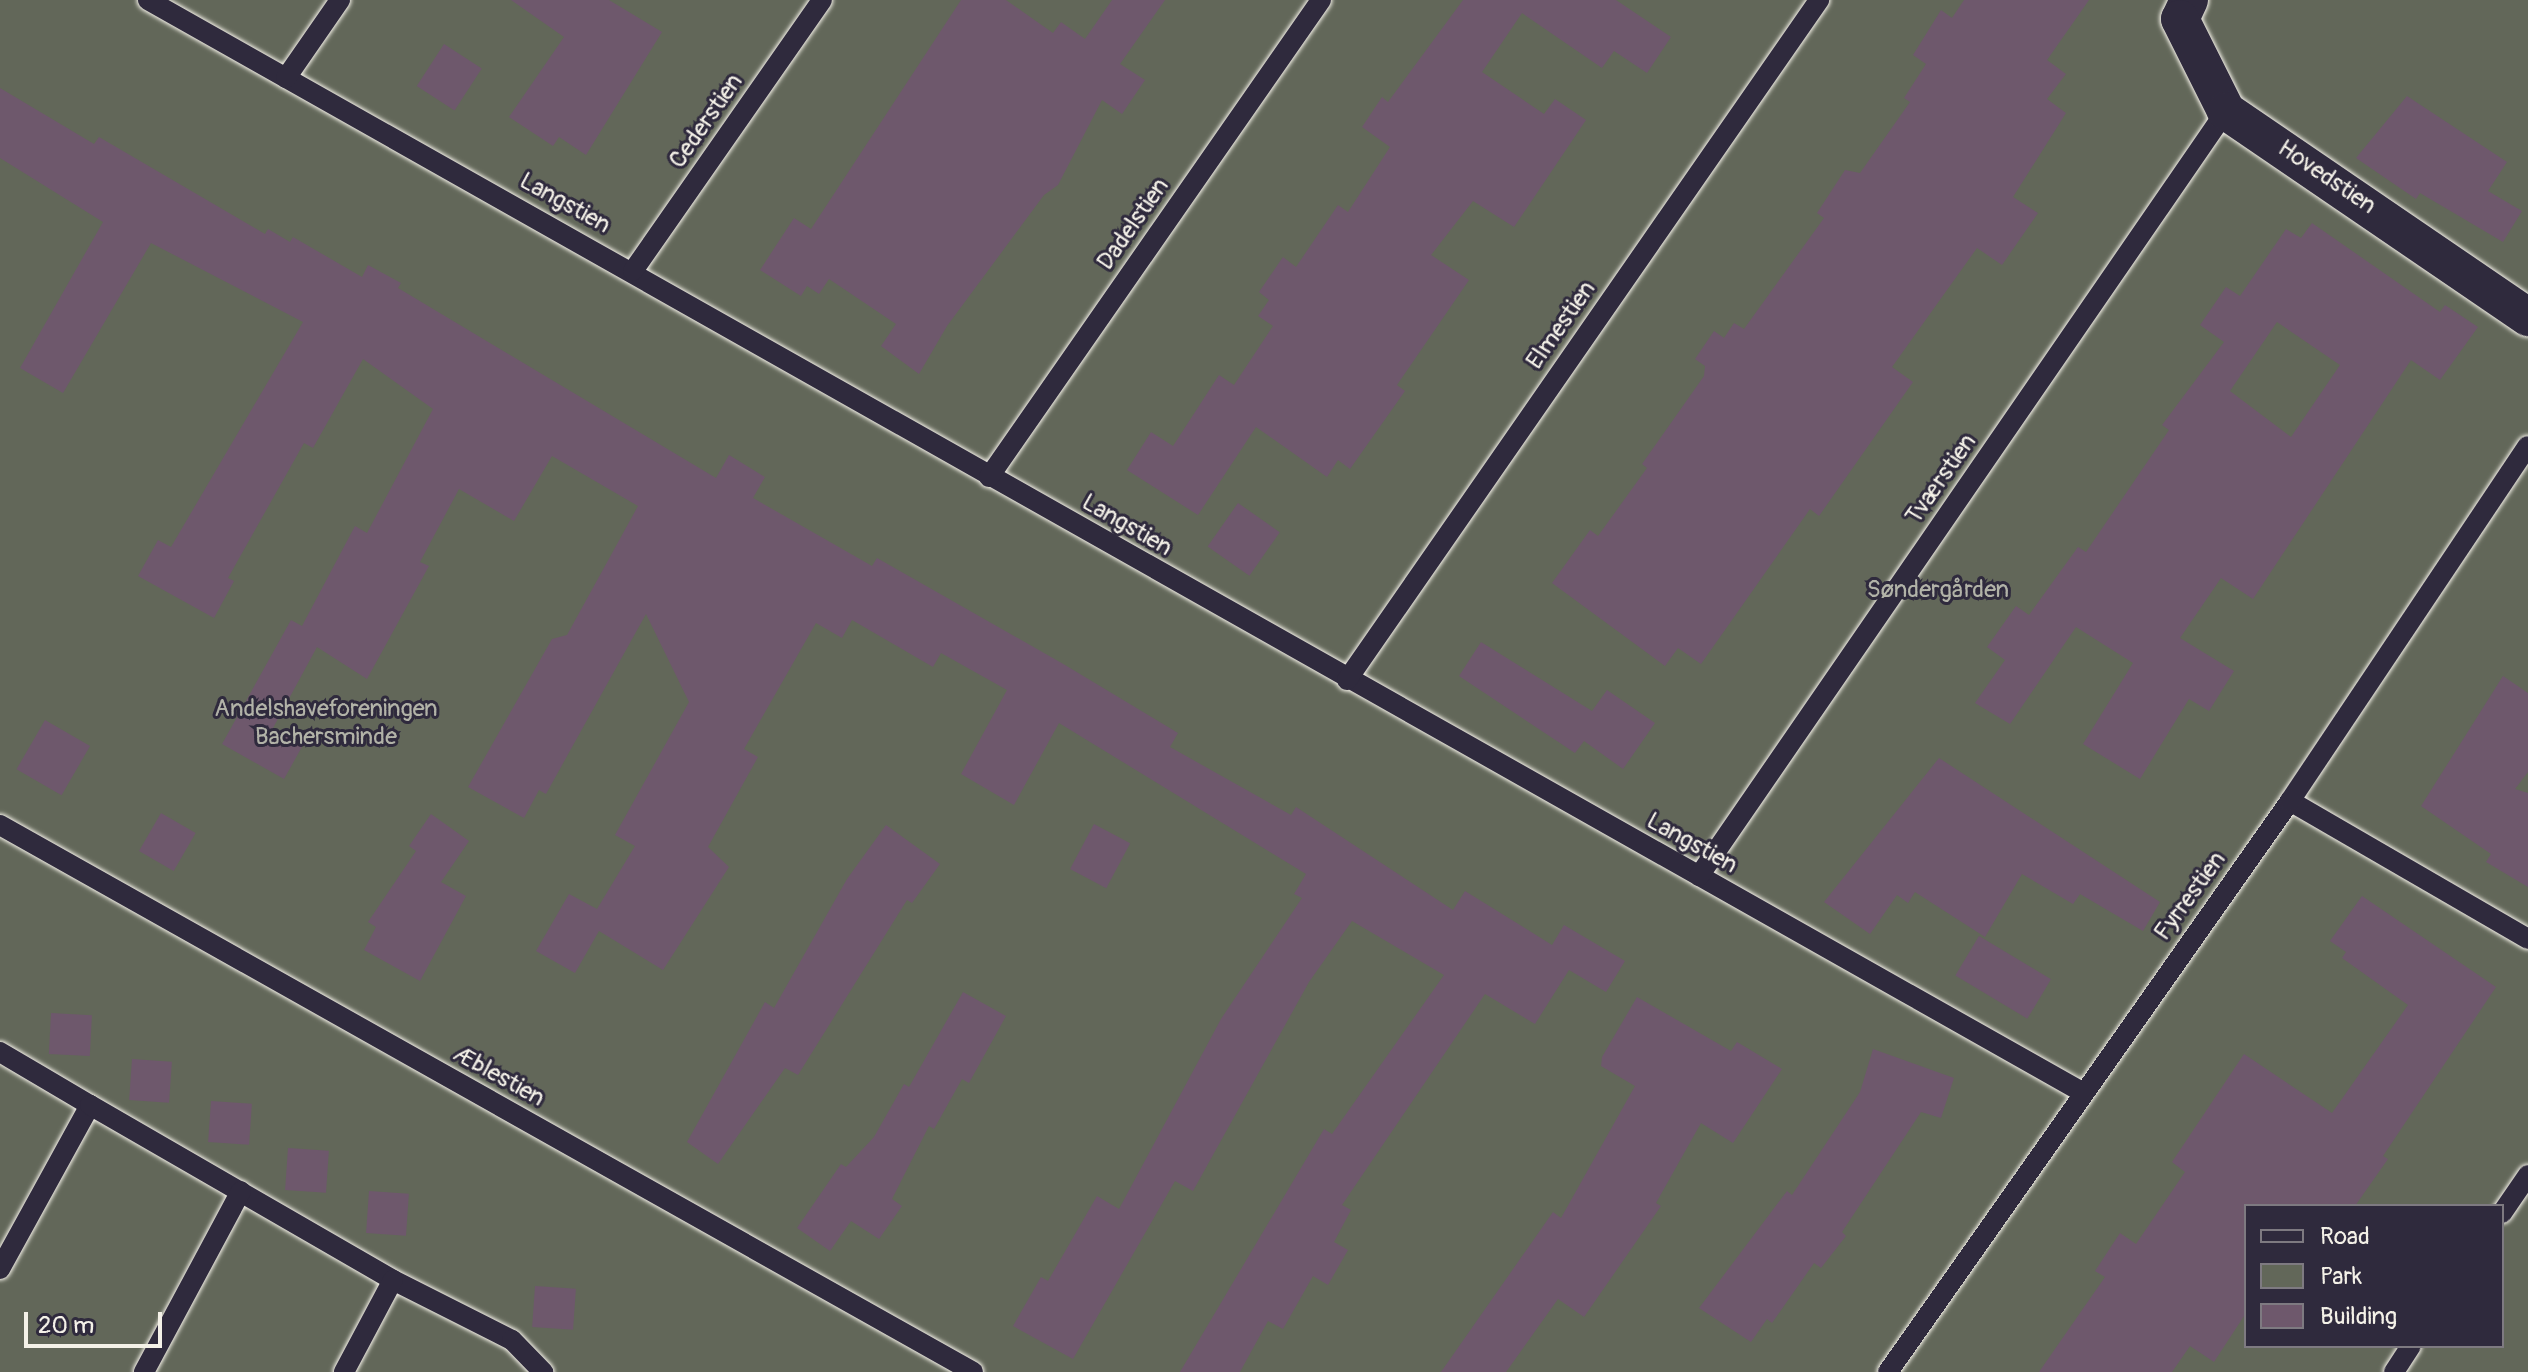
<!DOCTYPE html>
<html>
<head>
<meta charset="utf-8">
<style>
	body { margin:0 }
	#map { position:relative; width:2528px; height:1372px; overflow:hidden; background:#2f2a3d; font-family:Pangolin,sans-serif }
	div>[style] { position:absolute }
	.green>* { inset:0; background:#626759 }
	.building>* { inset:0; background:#6e586c; transform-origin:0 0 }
	.roads { filter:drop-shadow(0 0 2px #f4f1e8) drop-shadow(0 0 2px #f4f1e8) }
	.service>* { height:20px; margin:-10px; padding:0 10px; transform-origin:10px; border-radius:10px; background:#2f2a3d }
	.minor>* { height:38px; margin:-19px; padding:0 19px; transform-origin:19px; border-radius:19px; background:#2f2a3d }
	span { translate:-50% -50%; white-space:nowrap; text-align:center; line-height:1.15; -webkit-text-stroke:6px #2f2a3d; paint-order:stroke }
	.street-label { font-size:24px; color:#f4f1e8 }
	.park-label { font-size:24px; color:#b2b3a8 }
	.legend { position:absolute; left:2244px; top:1204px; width:260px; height:144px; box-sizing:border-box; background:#2f2a3d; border:2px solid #7e7a81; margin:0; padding:10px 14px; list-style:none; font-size:24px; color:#f4f1e8 }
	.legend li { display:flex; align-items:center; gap:16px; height:40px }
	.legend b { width:40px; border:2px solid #7e7a81 }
	.scale { position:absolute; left:24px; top:1312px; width:138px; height:36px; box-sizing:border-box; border:4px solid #f4f1e8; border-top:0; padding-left:10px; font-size:24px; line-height:28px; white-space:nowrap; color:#f4f1e8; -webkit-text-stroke:6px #2f2a3d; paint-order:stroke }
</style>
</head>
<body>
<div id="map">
	<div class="green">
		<i style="clip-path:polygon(evenodd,0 0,2528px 0,2528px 1372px,0 1372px,0 0,2246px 1206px,2502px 1206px,2502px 1346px,2246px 1346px,2246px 1206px)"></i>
	</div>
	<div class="building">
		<i style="clip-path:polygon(511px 0,609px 0,662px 32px,586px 155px,559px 137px,553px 146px,509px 117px,564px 37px)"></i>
		<i style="clip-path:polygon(961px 0,1006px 0,1053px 33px,1061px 22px,1085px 39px,1112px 0,1165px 0,1120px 64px,1145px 80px,1122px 114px,1102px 100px,1058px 185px,1044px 195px,947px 326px,919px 374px,881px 346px,896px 324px,829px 279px,819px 294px,807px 286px,801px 296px,760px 270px,794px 218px,811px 229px)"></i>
		<i style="clip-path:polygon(1463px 0,1616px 0,1671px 37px,1647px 73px,1614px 51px,1602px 68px,1522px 13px,1482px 72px,1544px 114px,1555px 99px,1586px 120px,1514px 227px,1473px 201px,1431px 255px,1469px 280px,1397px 385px,1405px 391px,1350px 469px,1338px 460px,1327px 477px,1256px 427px,1198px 515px,1127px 470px,1151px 432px,1173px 446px,1219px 375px,1234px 385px,1273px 326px,1258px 316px,1269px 300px,1259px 292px,1283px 257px,1296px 267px,1338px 205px,1348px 212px,1390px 147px,1362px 127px,1382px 97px,1388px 102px)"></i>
		<i style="clip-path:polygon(1964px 0,2089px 0,2047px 60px,2066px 74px,2047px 99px,2066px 113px,2013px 197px,2038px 213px,2002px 265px,1977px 248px,1892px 367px,1913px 382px,1819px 516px,1810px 509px,1701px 664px,1678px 648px,1665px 666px,1552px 583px,1590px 530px,1598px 536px,1647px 468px,1642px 464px,1704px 376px,1705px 366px,1695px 359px,1714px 331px,1724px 338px,1734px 323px,1744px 329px,1824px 218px,1817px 213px,1845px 170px,1860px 173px,1910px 102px,1904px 98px,1926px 64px,1913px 55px,1941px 10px,1952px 18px)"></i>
		<i style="left:444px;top:44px;width:45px;height:50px;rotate:33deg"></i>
		<i style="clip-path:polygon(0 88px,94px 144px,99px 137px,265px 234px,268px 229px,290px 242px,293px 237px,362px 277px,368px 265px,401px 283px,398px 288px,716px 478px,729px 455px,765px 477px,753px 498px,872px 566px,877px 558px,1065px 665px,1178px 733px,1170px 747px,1291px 815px,1296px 807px,1453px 910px,1465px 891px,1552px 945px,1564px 925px,1625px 961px,1606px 992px,1569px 970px,1535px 1024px,1485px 994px,1342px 1205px,1351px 1210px,1334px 1242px,1348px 1250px,1328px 1285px,1313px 1276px,1283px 1329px,1268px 1321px,1240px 1372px,1180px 1372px,1324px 1129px,1332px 1134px,1444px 975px,1352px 921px,1309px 982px,1193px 1191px,1175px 1181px,1073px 1359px,1013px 1326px,1041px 1277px,1048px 1281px,1097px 1196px,1119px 1209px,1221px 1019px,1302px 898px,1294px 894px,1306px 874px,1059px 723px,1014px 805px,961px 774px,1007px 690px,941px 653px,933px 667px,852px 620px,842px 638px,816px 623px,744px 749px,758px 757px,708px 847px,729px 867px,663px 970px,599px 931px,575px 973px,536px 951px,569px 894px,597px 909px,635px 846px,615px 835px,689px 702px,646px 614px,546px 794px,539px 790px,524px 818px,468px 787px,552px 639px,567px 635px,638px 506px,552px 456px,514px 521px,459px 489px,420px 562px,429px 566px,367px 679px,317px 647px,273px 728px,303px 745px,284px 779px,222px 744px,291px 620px,302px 626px,355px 526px,367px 533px,433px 409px,363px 359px,313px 448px,304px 443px,228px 578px,234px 581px,214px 618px,138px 576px,158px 540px,171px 547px,303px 322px,151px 243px,63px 393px,20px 368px,103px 222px,0 158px)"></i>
		<i style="clip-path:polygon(2407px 96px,2507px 162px,2488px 191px,2522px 211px,2503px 242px,2420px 193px,2416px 199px,2356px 158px)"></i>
		<i style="clip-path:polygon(evenodd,2312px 223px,2440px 312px,2445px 305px,2478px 327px,2440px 380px,2411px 360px,2253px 599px,2221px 578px,2180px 638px,2234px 671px,2209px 711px,2189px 699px,2140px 779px,2083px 744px,2133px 663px,2076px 627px,2010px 724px,1975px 703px,2005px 660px,1987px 647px,2016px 606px,2029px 615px,2078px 547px,2086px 552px,2169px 430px,2162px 425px,2224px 342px,2200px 325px,2226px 287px,2240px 296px,2286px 229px,2301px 238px,2312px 223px,2277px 322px,2340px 365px,2291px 437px,2230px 391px,2277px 322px)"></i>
		<i style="left:1238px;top:503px;width:51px;height:53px;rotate:35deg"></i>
		<i style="clip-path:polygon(1481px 642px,1592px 711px,1607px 690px,1655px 723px,1623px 769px,1584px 741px,1575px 753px,1459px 676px)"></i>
		<i style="clip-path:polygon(2503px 676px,2528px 693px,2528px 772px,2515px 789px,2528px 793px,2528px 887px,2486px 862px,2491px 854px,2421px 806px)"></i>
		<i style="left:45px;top:720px;width:52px;height:57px;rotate:30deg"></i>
		<i style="clip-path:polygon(1939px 758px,2160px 902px,2143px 931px,2080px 894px,2073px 904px,2022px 874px,1985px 937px,1915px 892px,1908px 903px,1897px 895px,1870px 934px,1824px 902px)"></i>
		<i style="left:161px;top:813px;width:40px;height:44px;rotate:30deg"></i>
		<i style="clip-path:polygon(431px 814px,469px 841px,441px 882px,466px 896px,420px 981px,364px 950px,376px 927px,368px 922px,416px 851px,409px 846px)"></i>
		<i style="left:1094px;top:824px;width:41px;height:51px;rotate:28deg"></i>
		<i style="clip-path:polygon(886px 825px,940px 864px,912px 903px,907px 900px,798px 1075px,785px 1068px,718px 1164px,687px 1142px,765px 1002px,774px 1008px,847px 879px)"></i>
		<i style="clip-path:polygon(2362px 896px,2496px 987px,2383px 1156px,2388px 1159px,2355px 1206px,2246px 1206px,2246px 1313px,2214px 1362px,2190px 1346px,2172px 1372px,2039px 1372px,2105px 1277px,2095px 1271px,2120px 1233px,2136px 1244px,2185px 1172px,2172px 1162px,2244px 1054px,2332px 1113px,2408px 1005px,2342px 958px,2346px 952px,2330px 941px)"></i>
		<i style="left:1979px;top:936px;width:84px;height:46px;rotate:31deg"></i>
		<i style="clip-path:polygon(963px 992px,1006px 1016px,969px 1083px,962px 1079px,934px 1129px,929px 1126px,892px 1199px,902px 1206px,879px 1239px,851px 1221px,830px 1251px,797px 1228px,841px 1164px,846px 1167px,874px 1137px,904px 1084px,909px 1087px)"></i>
		<i style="clip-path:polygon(1637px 997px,1731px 1051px,1737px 1042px,1782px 1069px,1733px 1143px,1701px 1123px,1656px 1203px,1661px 1206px,1584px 1317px,1558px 1299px,1506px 1372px,1441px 1372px,1553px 1212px,1561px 1218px,1635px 1086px,1601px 1066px,1602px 1057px)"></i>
		<i style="left:51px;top:1013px;width:41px;height:41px;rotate:3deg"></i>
		<i style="clip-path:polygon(1873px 1049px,1954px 1078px,1941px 1118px,1921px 1112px,1842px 1232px,1846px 1236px,1821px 1268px,1814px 1263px,1772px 1323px,1767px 1319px,1751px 1342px,1699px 1308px,1787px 1191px,1792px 1195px,1860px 1092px)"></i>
		<i style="left:132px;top:1059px;width:40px;height:41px;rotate:4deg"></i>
		<i style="left:211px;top:1101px;width:41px;height:41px;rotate:4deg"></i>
		<i style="left:288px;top:1148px;width:41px;height:42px;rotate:4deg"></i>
		<i style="left:369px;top:1191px;width:40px;height:42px;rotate:4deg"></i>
		<i style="left:535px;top:1286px;width:41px;height:41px;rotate:4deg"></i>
	</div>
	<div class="roads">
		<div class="service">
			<i style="left:148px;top:0;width:2221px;rotate:29.45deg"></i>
			<i style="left:286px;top:78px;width:95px;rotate:-55.3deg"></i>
			<i style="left:633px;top:271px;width:330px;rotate:-55.1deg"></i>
			<i style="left:989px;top:477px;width:581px;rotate:-55.16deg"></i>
			<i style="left:1347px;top:680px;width:828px;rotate:-55.23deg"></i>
			<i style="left:2290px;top:801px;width:275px;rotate:30.1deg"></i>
			<i style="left:0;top:825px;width:1116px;rotate:29.34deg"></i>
			<i style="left:1699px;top:876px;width:929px;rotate:-55.44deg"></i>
			<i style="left:0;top:1052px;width:104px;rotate:30.5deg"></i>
			<i style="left:2502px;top:1213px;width:46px;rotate:-55.6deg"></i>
			<i style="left:0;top:1269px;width:187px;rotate:-61.2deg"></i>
			<i style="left:90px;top:1105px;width:350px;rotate:30deg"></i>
			<i style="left:393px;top:1280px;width:133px;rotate:26.8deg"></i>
			<i style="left:512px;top:1340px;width:45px;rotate:45.9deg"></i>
			<i style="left:144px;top:1372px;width:205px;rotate:-61.8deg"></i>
			<i style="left:344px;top:1372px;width:104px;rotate:-62deg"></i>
			<i style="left:1888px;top:1372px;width:698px;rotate:-54.85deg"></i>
			<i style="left:2290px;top:801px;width:427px;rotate:-56.2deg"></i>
			<i style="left:2394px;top:1372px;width:31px;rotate:-57deg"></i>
		</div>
		<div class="minor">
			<i style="left:2189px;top:0;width:21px;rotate:115deg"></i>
			<i style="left:2180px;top:19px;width:103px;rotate:63.4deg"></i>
			<i style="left:2226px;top:111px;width:366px;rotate:34.3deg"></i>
		</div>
	</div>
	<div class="street-label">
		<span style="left:706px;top:121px;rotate:-55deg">Cederstien</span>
		<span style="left:2327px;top:177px;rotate:34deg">Hovedstien</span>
		<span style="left:565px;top:203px;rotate:29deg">Langstien</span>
		<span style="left:1133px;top:224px;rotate:-55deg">Dadelstien</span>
		<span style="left:1561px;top:325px;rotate:-55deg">Elmestien</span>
		<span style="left:1941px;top:479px;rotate:-55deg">Tværstien</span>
		<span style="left:1127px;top:525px;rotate:30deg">Langstien</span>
		<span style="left:1692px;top:843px;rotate:29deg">Langstien</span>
		<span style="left:2190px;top:896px;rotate:-54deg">Fyrrestien</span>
		<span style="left:499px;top:1076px;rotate:29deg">Æblestien</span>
	</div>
	<div class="park-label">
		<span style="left:1938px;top:590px">Søndergården</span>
		<span style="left:326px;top:723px">Andelshaveforeningen<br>Bachersminde</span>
	</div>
	<ul class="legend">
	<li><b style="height:10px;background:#2f2a3d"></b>Road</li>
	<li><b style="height:22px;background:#626759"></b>Park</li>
	<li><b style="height:22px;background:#6e586c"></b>Building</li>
	</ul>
	<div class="scale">20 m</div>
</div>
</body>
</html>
